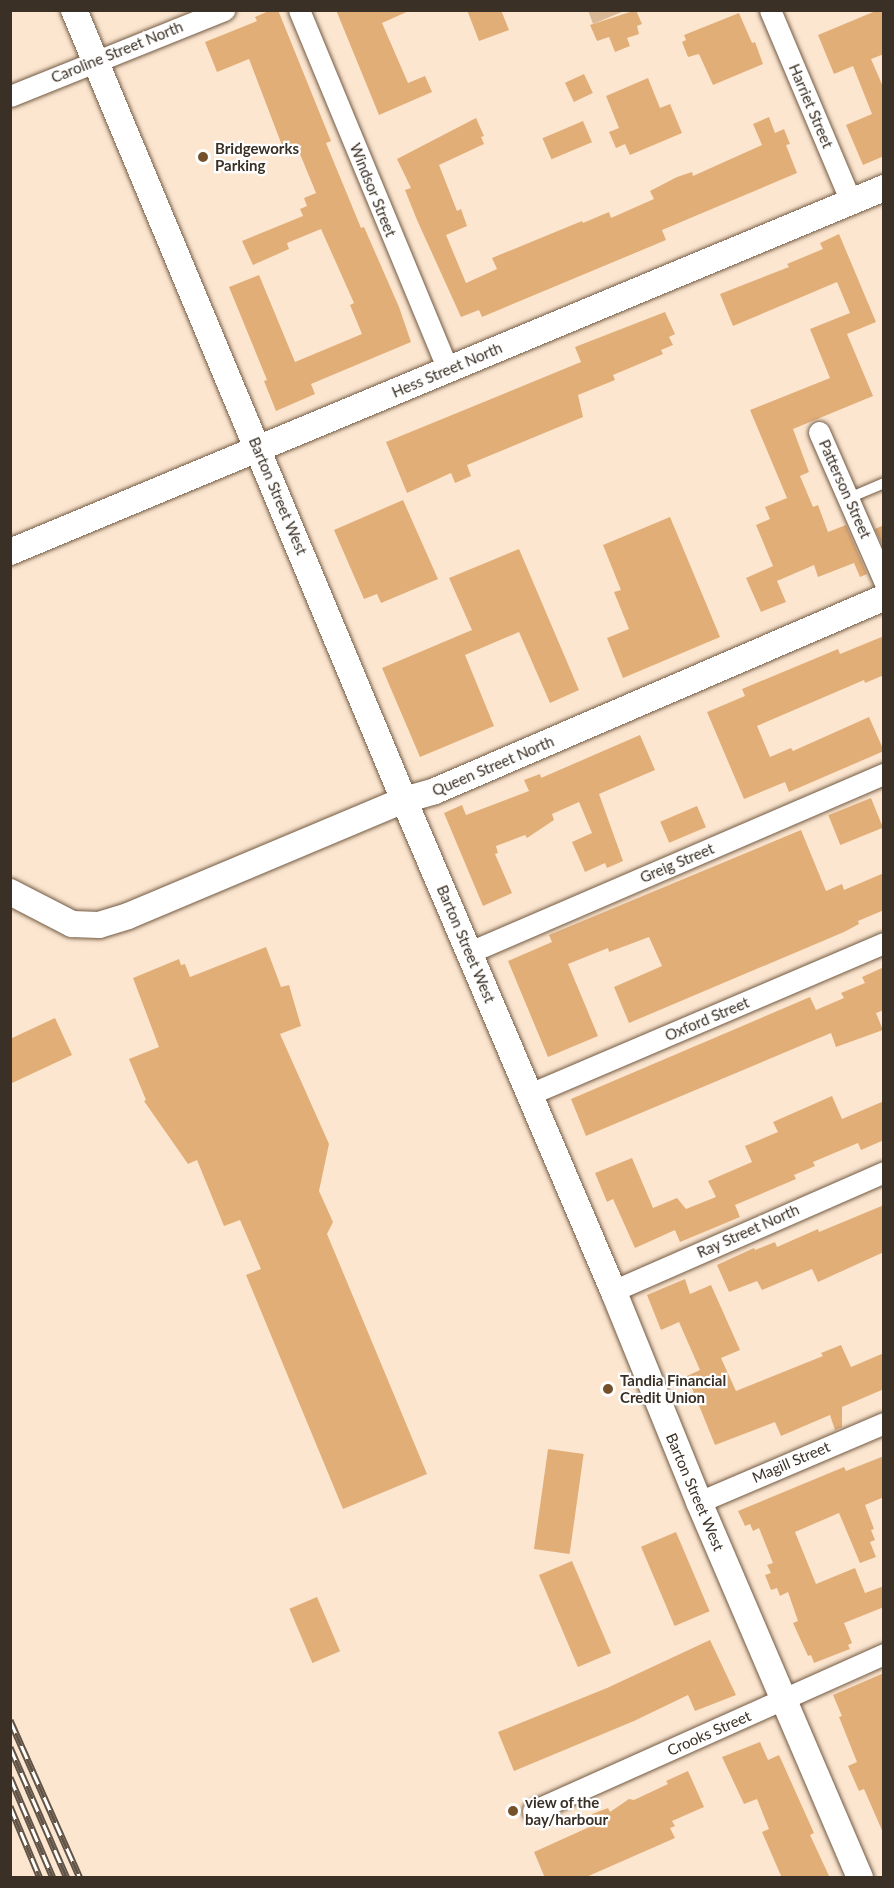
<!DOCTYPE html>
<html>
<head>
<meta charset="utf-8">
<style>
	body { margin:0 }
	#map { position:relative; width:894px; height:1888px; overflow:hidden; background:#fce6d0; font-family:Lato,sans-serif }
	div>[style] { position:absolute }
	.green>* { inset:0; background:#dab998 }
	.building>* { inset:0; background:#e2ae78; transform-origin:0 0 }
	.roads { filter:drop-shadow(0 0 2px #725a43) drop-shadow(0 0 2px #725a43) }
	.service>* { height:10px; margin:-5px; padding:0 5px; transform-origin:5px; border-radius:5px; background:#fff }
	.minor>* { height:21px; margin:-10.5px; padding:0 10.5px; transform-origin:10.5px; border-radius:10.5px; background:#fff }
	.tertiary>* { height:26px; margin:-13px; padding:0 13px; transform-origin:13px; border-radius:13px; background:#fff }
	.rail>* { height:7px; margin-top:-3.5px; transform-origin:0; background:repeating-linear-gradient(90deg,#fff 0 14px,#615447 0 28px); box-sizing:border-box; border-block:2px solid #615447 }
	.dots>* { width:16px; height:16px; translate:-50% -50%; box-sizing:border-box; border:3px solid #fff; border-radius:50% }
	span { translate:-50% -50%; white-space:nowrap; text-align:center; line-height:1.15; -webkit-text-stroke:4.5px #fff; paint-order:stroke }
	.street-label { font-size:15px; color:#3a3025 }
	.poi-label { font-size:15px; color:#3a3025; font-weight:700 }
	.left { translate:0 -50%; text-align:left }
	.frame { position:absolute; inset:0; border:12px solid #3a3025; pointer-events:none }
</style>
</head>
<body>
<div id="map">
	<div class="green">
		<i style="clip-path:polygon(588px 10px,624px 11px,593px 24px)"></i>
	</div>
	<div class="building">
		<i style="clip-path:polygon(271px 10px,278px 10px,331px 141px,326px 143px,361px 228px,364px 227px,399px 307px,411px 342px,311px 384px,315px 394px,276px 411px,264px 381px,267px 380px,229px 287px,259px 275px,295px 362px,362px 334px,350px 305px,354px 303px,321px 229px,287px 243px,289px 249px,253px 265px,242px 241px,303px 216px,300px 209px,307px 206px,304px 198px,316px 193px,300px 154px,297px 155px,292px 144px,283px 148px,249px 59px,217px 72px,205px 42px,257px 21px,255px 17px)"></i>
		<i style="clip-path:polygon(336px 10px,411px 10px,382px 23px,408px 83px,425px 76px,432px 92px,379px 115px)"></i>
		<i style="clip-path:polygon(467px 10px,501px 10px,509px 30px,479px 41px)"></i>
		<i style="clip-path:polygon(636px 10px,642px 24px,637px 26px,639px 34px,627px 38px,630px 46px,615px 52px,609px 37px,597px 41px,590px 25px)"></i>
		<i style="clip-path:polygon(878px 10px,884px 10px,884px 54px,871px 59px,884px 89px,884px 156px,863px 165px,846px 125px,872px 114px,853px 66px,834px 74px,818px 35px)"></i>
		<i style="clip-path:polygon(739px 13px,752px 43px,755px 42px,763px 64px,713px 85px,699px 54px,688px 57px,682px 42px,686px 40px,684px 35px)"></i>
		<i style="left:584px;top:74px;width:21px;height:21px;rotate:65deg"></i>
		<i style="clip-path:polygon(648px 78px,660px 108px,670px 104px,682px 133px,630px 155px,625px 144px,616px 148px,609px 132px,619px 128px,606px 96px)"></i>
		<i style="clip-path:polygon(769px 117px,775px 133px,784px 129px,790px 144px,786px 145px,797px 173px,662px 230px,666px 240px,482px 317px,479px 310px,461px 317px,417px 220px,405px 190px,411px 188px,397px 159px,476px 118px,484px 136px,481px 137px,484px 144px,439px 165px,457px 211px,461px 209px,467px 226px,446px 235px,466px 283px,497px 269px,492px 258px,582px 221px,583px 223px,609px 212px,611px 218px,654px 199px,650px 191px,677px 177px,692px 172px,693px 176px,762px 145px,753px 124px)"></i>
		<i style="left:583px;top:121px;width:23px;height:44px;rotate:67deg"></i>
		<i style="clip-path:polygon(839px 234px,876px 322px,847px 334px,873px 396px,793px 429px,809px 472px,800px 476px,813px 507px,818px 505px,828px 532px,846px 525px,867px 574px,860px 577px,854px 563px,818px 577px,814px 565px,777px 581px,786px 602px,761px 612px,746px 578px,773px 566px,756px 525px,770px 519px,765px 507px,787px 498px,750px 410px,830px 378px,810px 329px,850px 313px,837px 282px,733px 326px,720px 294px,789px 267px,787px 264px,823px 249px,820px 243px)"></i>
		<i style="clip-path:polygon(665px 312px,675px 334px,669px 337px,673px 345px,661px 350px,663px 354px,613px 375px,615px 380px,578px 395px,583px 417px,467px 465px,471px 476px,455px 483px,451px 473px,407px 493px,386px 442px,581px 362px,575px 347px)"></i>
		<i style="clip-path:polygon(403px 500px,438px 579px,381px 603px,377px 594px,364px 599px,334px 530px)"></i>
		<i style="clip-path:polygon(670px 517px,720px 637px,623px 678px,607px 638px,629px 629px,614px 592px,621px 590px,603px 545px)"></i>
		<i style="clip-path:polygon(884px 525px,884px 548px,875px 529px)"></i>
		<i style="clip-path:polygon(519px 549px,579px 690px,550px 703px,519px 632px,465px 655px,494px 726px,420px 757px,382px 668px,472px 630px,449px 578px)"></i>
		<i style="clip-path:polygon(884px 636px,884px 675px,865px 683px,864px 680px,757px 726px,770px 757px,791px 748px,793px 751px,869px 717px,884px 751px,789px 792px,785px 782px,744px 799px,707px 712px,745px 696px,742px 689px,838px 649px,840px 654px)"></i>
		<i style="clip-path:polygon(640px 735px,655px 770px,599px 794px,623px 861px,607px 868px,605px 863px,585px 872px,572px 842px,592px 833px,579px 802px,552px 814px,554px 820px,527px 838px,525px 835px,496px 846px,498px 853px,495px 854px,512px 893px,483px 906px,444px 813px,462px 805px,466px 815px,529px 791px,524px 780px,540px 774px,541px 778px)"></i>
		<i style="left:871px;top:798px;width:32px;height:46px;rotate:68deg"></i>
		<i style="left:697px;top:806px;width:23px;height:40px;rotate:67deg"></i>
		<i style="clip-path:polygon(801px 830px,826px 891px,842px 884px,844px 890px,884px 873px,884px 910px,858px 921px,859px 924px,844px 932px,629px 1023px,614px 987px,662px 966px,649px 937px,609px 952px,608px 948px,568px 964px,598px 1036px,548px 1057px,508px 961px,552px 942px,549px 935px)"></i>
		<i style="clip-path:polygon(266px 947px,281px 987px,289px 985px,301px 1026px,280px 1034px,329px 1144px,319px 1191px,333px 1222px,327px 1234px,427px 1474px,343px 1509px,246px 1275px,261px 1269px,240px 1220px,224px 1226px,197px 1160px,188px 1164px,144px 1101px,146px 1100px,129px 1059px,159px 1047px,133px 978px,179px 959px,181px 965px,185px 964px,190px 977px)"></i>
		<i style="clip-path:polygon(884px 967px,884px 1010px,876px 1013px,883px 1030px,836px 1047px,831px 1033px,586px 1136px,571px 1099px,810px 997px,816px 1010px,844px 998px,841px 993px,865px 983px,862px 977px)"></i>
		<i style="clip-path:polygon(55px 1018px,72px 1055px,10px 1084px,10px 1039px)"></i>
		<i style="clip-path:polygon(832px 1096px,842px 1119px,884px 1101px,884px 1140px,861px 1150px,858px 1143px,813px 1162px,815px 1166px,794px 1175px,796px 1179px,735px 1205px,740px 1217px,680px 1242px,675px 1230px,635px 1248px,613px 1199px,607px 1202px,595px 1173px,632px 1158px,653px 1208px,677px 1198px,686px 1209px,716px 1197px,708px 1181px,752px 1162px,745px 1146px,778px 1132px,773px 1122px)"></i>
		<i style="clip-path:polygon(884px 1205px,884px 1252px,818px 1282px,812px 1269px,762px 1290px,757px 1281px,729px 1292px,717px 1265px,754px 1248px,755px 1250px,775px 1242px,777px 1247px,818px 1229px,819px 1232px)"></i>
		<i style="clip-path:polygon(685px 1279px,690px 1294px,711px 1285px,740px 1350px,721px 1358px,736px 1391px,823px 1356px,821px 1353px,841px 1345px,851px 1367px,884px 1353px,884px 1389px,842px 1407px,842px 1427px,835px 1430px,830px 1415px,781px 1436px,775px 1422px,715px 1445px,687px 1376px,700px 1370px,679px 1322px,661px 1330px,647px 1295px)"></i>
		<i style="left:548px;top:1449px;width:36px;height:101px;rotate:8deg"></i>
		<i style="clip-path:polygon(884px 1456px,884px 1497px,865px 1505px,874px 1529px,871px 1530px,875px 1540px,870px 1542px,876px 1557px,860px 1563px,839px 1513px,795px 1532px,816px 1584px,855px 1568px,865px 1593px,884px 1586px,884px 1607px,844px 1623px,852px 1643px,848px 1645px,850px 1649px,814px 1663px,811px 1655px,808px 1656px,793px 1623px,798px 1621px,788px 1592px,780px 1596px,777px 1588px,771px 1590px,765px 1575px,771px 1573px,767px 1565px,773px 1563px,759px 1528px,753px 1531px,750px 1524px,745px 1526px,738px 1511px,844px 1467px,846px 1471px)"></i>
		<i style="left:676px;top:1532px;width:86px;height:38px;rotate:67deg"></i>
		<i style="left:572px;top:1561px;width:100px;height:36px;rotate:67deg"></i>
		<i style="left:317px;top:1597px;width:59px;height:30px;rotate:67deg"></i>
		<i style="clip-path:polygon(710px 1640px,736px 1695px,695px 1711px,688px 1695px,634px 1721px,514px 1771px,498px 1732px,607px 1688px)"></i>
		<i style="clip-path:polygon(884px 1673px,884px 1835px,864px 1789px,859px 1791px,848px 1766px,857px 1762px,839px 1717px,842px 1716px,833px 1695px)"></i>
		<i style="clip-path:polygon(760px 1742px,768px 1760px,779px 1755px,814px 1833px,810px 1835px,830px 1878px,782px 1878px,762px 1832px,769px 1829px,757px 1799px,744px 1804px,722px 1757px)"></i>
		<i style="clip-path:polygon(688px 1771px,704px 1807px,672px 1821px,675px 1826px,670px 1828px,675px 1838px,584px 1878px,545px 1878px,534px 1852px,596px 1824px,592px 1814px,608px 1808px,610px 1812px,629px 1799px,634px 1800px,668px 1784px,666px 1781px)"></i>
	</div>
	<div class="roads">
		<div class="service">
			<i style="left:849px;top:498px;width:38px;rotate:-23deg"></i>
		</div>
		<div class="minor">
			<i style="left:299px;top:10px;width:390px;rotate:67.5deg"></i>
			<i style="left:770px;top:10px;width:208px;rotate:67.1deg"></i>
			<i style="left:10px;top:96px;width:231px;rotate:-21.9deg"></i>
			<i style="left:819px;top:432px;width:163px;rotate:66.4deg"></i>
			<i style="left:470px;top:952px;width:451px;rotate:-23.3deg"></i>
			<i style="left:530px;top:1094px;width:385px;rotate:-23.1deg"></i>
			<i style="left:613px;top:1291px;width:296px;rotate:-23.7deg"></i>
			<i style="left:699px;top:1502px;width:201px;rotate:-23.1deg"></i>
			<i style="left:533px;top:1811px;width:385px;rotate:-24.1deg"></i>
		</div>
		<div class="tertiary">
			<i style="left:74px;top:10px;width:856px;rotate:67.33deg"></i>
			<i style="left:404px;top:800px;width:538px;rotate:66.91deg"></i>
			<i style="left:615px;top:1295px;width:223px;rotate:67.9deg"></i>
			<i style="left:699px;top:1502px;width:409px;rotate:66.8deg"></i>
			<i style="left:10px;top:552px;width:947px;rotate:-22.61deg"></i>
			<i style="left:10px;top:892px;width:70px;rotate:27.3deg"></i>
			<i style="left:72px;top:924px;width:27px;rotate:2deg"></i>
			<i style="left:99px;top:925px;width:30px;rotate:-17deg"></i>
			<i style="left:128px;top:916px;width:299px;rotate:-22.8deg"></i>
			<i style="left:404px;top:800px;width:32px;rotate:-16deg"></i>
			<i style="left:435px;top:791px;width:489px;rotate:-23.3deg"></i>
		</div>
	</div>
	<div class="rail">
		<i style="left:10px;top:1720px;width:173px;rotate:66.1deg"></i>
		<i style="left:10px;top:1747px;width:143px;rotate:66.5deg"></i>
		<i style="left:10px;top:1777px;width:110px;rotate:66.9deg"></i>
		<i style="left:10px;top:1806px;width:78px;rotate:67.4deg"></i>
	</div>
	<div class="dots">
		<i style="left:203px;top:157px;background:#75512b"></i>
		<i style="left:608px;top:1389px;background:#75512b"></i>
		<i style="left:513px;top:1811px;background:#75512b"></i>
	</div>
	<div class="street-label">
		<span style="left:117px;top:52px;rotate:-22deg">Caroline Street North</span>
		<span style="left:811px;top:106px;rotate:67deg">Harriet Street</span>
		<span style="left:373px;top:190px;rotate:68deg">Windsor Street</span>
		<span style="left:447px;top:370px;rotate:-23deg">Hess Street North</span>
		<span style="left:845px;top:489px;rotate:66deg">Patterson Street</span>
		<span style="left:278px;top:496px;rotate:67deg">Barton Street West</span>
		<span style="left:493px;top:766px;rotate:-23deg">Queen Street North</span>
		<span style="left:677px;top:863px;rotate:-23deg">Greig Street</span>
		<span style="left:466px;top:944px;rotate:67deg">Barton Street West</span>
		<span style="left:707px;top:1019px;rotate:-23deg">Oxford Street</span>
		<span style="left:748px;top:1231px;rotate:-24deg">Ray Street North</span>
		<span style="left:791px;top:1462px;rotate:-23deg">Magill Street</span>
		<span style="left:695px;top:1492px;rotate:67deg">Barton Street West</span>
		<span style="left:709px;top:1733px;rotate:-24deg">Crooks Street</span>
	</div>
	<div class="poi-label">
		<span class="left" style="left:215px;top:157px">Bridgeworks<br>Parking</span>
		<span class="left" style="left:620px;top:1389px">Tandia Financial<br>Credit Union</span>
		<span class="left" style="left:525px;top:1811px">view of the<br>bay/harbour</span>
	</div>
	<div class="frame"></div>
</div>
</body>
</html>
